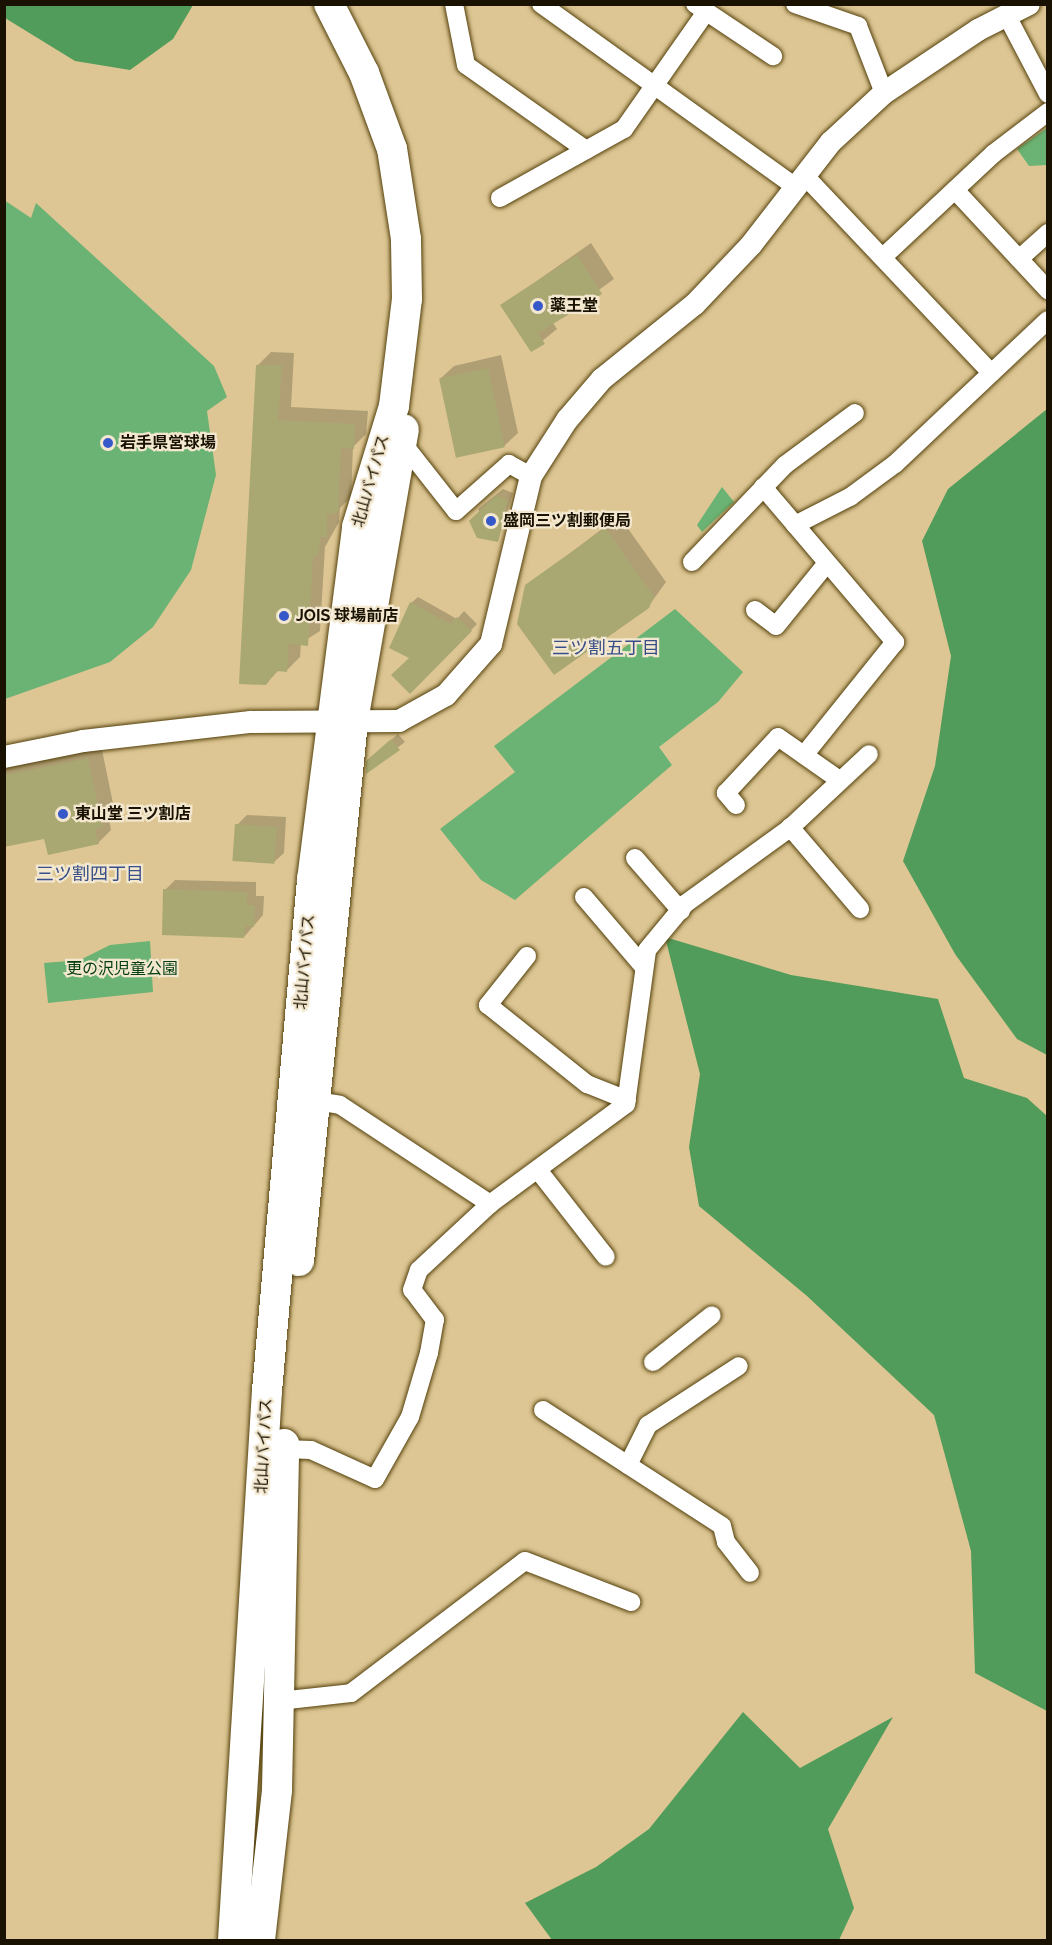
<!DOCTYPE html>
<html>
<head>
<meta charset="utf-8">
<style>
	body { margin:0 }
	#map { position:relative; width:1052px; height:1945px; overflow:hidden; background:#ddc693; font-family:Raleway,"Noto Sans JP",sans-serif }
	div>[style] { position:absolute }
	.green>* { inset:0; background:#6bb374 }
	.forest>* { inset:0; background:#519c5b }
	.shadow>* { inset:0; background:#0003 }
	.building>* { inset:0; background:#a9a873; transform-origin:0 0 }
	.roads { filter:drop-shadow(0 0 2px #54410c) drop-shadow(0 0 2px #54410c) }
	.minor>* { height:18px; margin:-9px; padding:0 9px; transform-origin:9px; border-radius:9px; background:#fff }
	.tertiary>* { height:22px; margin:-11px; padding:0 11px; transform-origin:11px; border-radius:11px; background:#fff }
	.trunk>* { height:30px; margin:-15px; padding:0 15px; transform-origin:15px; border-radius:15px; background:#fff }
	.dots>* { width:16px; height:16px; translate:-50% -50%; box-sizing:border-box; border:3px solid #f3e8cf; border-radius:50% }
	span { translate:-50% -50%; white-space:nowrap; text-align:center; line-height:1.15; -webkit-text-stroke:4.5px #f3e8cf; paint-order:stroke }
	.poi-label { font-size:16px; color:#191101; font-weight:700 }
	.left { translate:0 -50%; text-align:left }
	.street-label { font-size:16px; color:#191101 }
	.park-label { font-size:16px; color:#033d12 }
	.neighbourhood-label { font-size:18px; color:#384e88 }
	.frame { position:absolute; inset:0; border:6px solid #191101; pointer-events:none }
</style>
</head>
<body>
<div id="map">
	<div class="green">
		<i style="clip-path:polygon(1047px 128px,1047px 165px,1029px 166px,1017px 149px)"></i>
		<i style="clip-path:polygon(4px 200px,31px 218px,36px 203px,214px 366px,227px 397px,207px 411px,216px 475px,191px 570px,153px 627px,110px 662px,5px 699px)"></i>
		<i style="clip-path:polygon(722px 487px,734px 502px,702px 532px,697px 525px)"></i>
		<i style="clip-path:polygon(675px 609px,743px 672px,718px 702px,659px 747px,672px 765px,515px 900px,481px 880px,440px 829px,515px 772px,494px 746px)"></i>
		<i style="clip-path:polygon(150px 941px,153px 992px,48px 1003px,44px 963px,80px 960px,110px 945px)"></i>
	</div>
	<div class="forest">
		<i style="clip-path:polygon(4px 5px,5px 4px,193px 5px,173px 39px,130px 70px,75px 61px,5px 18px)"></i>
		<i style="clip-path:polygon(1047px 409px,1047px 1055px,1017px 1039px,955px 954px,903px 861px,935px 766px,951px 656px,922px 541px,948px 489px)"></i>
		<i style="clip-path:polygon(665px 937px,791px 975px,938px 999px,964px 1078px,1027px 1098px,1047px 1116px,1047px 1711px,975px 1673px,971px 1551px,934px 1415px,807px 1296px,699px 1206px,689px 1147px,700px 1074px)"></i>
		<i style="clip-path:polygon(743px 1712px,800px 1768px,893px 1717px,828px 1829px,854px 1908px,839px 1940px,552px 1940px,525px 1903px,596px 1867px,649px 1829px)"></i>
	</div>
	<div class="shadow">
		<i style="clip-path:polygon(591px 243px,614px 279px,553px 323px,557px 329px,531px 350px,501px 306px)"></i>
		<i style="clip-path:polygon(271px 352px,294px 353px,291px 407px,368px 411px,366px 434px,353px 447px,351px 497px,340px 508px,339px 522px,325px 547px,320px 631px,301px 643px,300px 657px,287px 670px,279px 670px,265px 684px,257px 366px)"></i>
		<i style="clip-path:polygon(501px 355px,518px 433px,504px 446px,440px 379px,454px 366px)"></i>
		<i style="clip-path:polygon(503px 489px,513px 493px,498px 540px,478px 509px)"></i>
		<i style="clip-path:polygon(619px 516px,666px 582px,648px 607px,527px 586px)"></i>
		<i style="clip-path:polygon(418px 597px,457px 619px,464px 611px,477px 624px,410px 692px,411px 603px)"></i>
		<i style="clip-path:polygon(398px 734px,405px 742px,367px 771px,375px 754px)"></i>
		<i style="clip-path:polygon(101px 745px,115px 813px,109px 819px,111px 830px,98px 843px,46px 837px,4px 846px,4px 766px)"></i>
		<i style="clip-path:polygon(247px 815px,286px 817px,284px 853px,274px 862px,237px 825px)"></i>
		<i style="clip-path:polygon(175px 880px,256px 882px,256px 896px,264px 896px,263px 915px,244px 937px,165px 890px)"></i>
	</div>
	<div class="building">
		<i style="clip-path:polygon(577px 255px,602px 294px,538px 333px,545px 344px,531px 352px,500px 305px)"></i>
		<i style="clip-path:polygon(256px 365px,282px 365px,278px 420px,355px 424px,354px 449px,341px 448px,338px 512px,327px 515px,327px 537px,320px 537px,318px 556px,313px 556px,308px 646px,289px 644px,287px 672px,277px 671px,266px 685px,239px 684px)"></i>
		<i style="left:488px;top:368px;width:81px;height:50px;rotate:78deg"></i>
		<i style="clip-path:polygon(496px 495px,508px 500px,498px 542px,477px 538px,469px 521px)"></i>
		<i style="clip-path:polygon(605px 528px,654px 596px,649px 608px,554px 675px,517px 624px,525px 585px)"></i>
		<i style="clip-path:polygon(410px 602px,450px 624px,457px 617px,472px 631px,410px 694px,391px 675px,409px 658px,389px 648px)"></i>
		<i style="clip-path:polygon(391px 739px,400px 750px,366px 774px,366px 761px)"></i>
		<i style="clip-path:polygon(88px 758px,103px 827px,95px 829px,99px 844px,48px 855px,44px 839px,4px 847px,4px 775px)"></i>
		<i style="left:235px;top:824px;width:42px;height:37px;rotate:4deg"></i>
		<i style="clip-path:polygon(163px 889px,247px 892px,247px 905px,255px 905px,254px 927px,245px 926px,244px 938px,162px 935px)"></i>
	</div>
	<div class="roads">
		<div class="minor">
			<i style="left:454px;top:4px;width:62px;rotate:78.9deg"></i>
			<i style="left:466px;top:65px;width:147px;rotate:35.3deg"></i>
			<i style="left:541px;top:4px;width:314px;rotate:35.7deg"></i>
			<i style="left:695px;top:4px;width:94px;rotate:33.7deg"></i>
			<i style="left:795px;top:4px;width:67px;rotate:19.2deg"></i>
			<i style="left:858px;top:26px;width:72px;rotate:68.8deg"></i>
			<i style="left:1007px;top:16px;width:88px;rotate:62.3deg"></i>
			<i style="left:805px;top:176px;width:271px;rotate:46.6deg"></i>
			<i style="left:955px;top:190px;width:137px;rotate:47.1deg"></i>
			<i style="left:500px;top:198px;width:142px;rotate:-29.1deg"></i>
			<i style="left:624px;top:129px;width:143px;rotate:-55deg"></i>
			<i style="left:883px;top:257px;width:151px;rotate:-43.1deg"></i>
			<i style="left:993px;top:154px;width:69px;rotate:-37.4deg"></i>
			<i style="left:1019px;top:259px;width:39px;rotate:-42deg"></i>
			<i style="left:401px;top:441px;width:89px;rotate:51.8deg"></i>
			<i style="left:456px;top:511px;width:71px;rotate:-41.6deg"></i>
			<i style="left:509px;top:464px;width:25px;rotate:29deg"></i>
			<i style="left:763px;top:487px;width:204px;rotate:49.6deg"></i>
			<i style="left:895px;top:642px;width:145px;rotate:128.8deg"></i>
			<i style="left:795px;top:525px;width:62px;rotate:-27deg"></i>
			<i style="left:850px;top:497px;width:56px;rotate:-36.3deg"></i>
			<i style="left:895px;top:464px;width:210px;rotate:-43.3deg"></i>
			<i style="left:692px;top:562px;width:134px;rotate:-46.2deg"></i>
			<i style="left:785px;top:465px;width:87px;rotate:-36.6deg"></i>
			<i style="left:755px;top:610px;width:26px;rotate:37deg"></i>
			<i style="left:776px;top:626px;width:81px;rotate:-51deg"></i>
			<i style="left:736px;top:805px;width:16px;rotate:-130deg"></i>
			<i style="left:726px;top:793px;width:76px;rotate:-47.1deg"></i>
			<i style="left:778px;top:737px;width:73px;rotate:35deg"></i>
			<i style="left:790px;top:827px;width:108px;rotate:49.5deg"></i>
			<i style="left:635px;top:858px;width:70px;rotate:49deg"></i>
			<i style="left:584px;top:897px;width:91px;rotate:49.5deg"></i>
			<i style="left:527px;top:956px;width:63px;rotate:128.5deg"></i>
			<i style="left:488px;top:1005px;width:127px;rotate:38.6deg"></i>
			<i style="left:587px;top:1084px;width:43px;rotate:21.8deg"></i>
			<i style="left:316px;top:1101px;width:24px;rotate:9deg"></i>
			<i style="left:340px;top:1105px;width:180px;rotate:33.4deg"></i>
			<i style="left:538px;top:1170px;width:110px;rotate:52deg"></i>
			<i style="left:653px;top:1362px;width:75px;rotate:-38.5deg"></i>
			<i style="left:543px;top:1410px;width:213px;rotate:32.9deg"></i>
			<i style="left:722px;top:1526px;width:16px;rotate:76deg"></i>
			<i style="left:726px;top:1542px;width:39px;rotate:52deg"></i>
			<i style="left:284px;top:1449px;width:27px;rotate:2deg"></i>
			<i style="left:311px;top:1450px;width:70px;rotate:24.4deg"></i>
			<i style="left:375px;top:1479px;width:71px;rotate:-60.6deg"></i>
			<i style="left:410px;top:1417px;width:67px;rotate:-73.5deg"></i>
			<i style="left:429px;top:1353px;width:34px;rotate:-80deg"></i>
			<i style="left:435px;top:1320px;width:38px;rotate:-127deg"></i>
			<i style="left:412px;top:1290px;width:21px;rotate:-71deg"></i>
			<i style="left:419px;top:1270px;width:97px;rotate:-42.9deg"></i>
			<i style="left:490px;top:1204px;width:169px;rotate:-36.3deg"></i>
			<i style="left:626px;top:1104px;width:155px;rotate:-82.2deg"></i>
			<i style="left:647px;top:950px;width:60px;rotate:-50.4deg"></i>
			<i style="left:685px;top:904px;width:130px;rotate:-35.9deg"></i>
			<i style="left:790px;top:828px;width:108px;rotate:-43.1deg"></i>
			<i style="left:628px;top:1465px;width:45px;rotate:-63.4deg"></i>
			<i style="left:648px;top:1425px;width:108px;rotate:-33deg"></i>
			<i style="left:279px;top:1701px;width:72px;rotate:-6.3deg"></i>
			<i style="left:351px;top:1693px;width:218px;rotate:-37.2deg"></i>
			<i style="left:525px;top:1561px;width:114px;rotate:21.1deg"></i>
		</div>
		<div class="tertiary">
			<i style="left:4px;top:757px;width:81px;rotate:-11.4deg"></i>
			<i style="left:83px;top:741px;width:169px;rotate:-6.5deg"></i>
			<i style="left:251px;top:722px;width:148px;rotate:-0.4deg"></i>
			<i style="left:399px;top:721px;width:54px;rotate:-29deg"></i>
			<i style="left:446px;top:695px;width:68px;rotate:-48.6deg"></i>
			<i style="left:491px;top:644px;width:173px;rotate:-76.6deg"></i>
			<i style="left:531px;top:476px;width:67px;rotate:-57.3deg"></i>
			<i style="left:567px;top:420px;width:54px;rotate:-49.5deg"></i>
			<i style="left:602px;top:379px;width:119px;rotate:-38.9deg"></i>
			<i style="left:695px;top:304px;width:81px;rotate:-46.5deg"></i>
			<i style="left:751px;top:245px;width:130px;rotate:-52.2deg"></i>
			<i style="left:831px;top:142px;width:72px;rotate:-42.8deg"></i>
			<i style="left:884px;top:93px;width:113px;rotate:-33.8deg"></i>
			<i style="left:978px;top:30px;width:57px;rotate:-27deg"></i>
		</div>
		<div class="trunk">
			<i style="left:299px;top:1261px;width:543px;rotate:-84.29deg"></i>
			<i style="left:353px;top:721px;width:296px;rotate:-80.1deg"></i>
			<i style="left:233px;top:1940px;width:550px;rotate:-86.46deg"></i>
			<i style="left:267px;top:1391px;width:513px;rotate:-84.97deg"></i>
			<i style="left:312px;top:880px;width:356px;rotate:-82.7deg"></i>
			<i style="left:357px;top:527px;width:127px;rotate:-73deg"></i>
			<i style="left:394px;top:406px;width:108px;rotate:-83.1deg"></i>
			<i style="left:407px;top:299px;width:60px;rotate:-91deg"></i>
			<i style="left:406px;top:239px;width:91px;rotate:-98.8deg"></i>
			<i style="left:392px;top:149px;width:81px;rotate:-110.2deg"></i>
			<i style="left:364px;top:73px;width:77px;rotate:-116.9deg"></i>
			<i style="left:260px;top:1940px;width:151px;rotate:-83.5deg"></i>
			<i style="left:277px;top:1790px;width:346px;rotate:-88.8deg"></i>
		</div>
	</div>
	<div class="dots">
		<i style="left:538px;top:306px;background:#3658c9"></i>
		<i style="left:108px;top:443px;background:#3658c9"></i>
		<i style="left:491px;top:521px;background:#3658c9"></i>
		<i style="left:284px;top:616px;background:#3658c9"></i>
		<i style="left:63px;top:814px;background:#3658c9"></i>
	</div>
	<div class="poi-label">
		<span class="left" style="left:550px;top:306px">薬王堂</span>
		<span class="left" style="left:120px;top:443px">岩手県営球場</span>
		<span class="left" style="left:503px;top:521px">盛岡三ツ割郵便局</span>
		<span class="left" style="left:296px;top:616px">JOIS 球場前店</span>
		<span class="left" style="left:75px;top:814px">東山堂 三ツ割店</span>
	</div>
	<div class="street-label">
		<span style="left:371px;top:481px;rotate:-74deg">北山バイパス</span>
		<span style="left:305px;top:962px;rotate:-85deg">北山バイパス</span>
		<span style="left:264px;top:1446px;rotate:-87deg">北山バイパス</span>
	</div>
	<div class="park-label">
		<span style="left:122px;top:969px">更の沢児童公園</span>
	</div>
	<div class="neighbourhood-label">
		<span style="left:606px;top:648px">三ツ割五丁目</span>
		<span style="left:90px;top:874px">三ツ割四丁目</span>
	</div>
	<div class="frame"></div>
</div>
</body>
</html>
